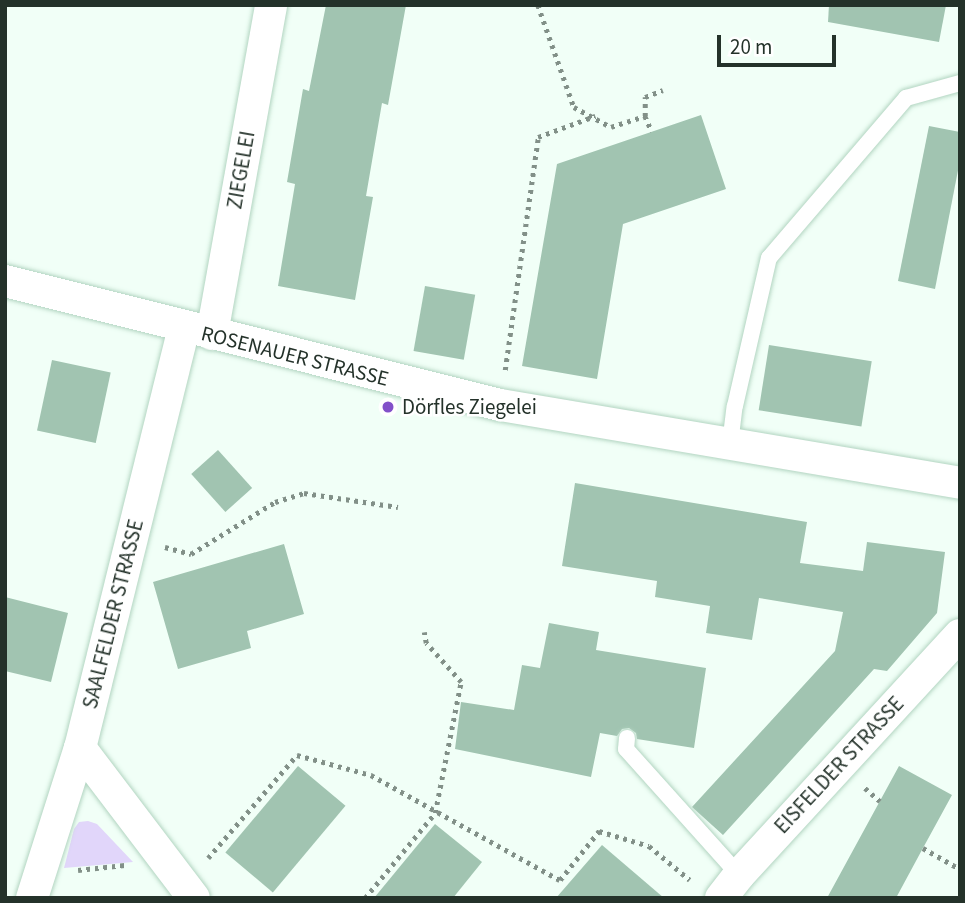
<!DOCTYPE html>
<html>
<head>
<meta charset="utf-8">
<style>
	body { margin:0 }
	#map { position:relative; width:965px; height:903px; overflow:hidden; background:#f1fff7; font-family:"Source Sans 3",sans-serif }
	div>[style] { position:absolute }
	.green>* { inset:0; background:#e1d6fa }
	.building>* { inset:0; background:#a1c4b1; transform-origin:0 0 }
	.path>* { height:4.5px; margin-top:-2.25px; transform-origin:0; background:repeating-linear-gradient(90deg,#829088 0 3.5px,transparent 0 8.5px) }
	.roads { filter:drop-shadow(0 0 2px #b2d5c1) drop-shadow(0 0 2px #b2d5c1) }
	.lane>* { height:16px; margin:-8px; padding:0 8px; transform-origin:8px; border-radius:8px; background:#fff }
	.street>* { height:32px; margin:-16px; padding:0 16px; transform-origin:16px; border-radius:16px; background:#fff }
	.dots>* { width:19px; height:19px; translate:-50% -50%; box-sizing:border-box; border:4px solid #fff; border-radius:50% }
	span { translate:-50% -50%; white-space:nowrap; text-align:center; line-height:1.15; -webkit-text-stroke:5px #fff; paint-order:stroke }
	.street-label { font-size:21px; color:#24322a }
	.poi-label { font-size:21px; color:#24322a }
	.left { translate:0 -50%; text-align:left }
	.frame { position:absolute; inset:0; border:7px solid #24322a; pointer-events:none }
	.scale { position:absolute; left:717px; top:35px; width:119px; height:32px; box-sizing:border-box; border:4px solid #24322a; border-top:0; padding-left:9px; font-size:21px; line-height:24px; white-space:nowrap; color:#24322a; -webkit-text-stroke:5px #fff; paint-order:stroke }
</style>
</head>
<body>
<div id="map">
	<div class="green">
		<i style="clip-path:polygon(88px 821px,97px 824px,133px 862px,64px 868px,74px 829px,79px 822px)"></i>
	</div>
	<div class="building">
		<i style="clip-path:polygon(326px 5px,406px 5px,388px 105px,382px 103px,366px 196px,373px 197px,355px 300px,278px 286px,295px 184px,287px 182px,303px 89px,309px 91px)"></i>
		<i style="clip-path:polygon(829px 5px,946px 5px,939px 42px,828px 22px)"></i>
		<i style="clip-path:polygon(701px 115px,726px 189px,623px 224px,597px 379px,522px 366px,557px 164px)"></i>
		<i style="clip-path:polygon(929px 126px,960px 132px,960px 160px,935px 289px,898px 281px)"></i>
		<i style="left:425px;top:286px;width:51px;height:66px;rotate:10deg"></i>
		<i style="left:769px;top:345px;width:104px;height:66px;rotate:9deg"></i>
		<i style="left:52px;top:360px;width:60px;height:72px;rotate:12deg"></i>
		<i style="left:218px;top:450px;width:51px;height:36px;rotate:48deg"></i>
		<i style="clip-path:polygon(575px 483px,807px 522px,800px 563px,863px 571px,867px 542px,945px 552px,937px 613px,887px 671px,874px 669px,723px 835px,692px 807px,835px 651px,843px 612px,759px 598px,752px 640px,706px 633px,710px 606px,655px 597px,657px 581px,562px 566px)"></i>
		<i style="clip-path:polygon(284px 544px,304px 614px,247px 631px,251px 648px,178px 669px,153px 582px)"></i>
		<i style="clip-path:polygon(5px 597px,68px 613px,51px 682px,5px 671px)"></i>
		<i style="clip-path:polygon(549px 623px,599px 632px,596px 650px,706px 668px,694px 748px,637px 739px,636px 733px,629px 728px,622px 729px,617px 736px,600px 733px,591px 777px,455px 749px,461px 702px,514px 710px,522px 665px,540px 668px)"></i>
		<i style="left:298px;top:766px;width:62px;height:113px;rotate:40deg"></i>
		<i style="clip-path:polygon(899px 766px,952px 795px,923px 848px,896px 898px,827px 898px)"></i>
		<i style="clip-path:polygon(435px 824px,482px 862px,453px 898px,374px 898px)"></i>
		<i style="clip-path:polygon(602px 845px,664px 898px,556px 898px)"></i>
	</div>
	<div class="path">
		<i style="left:538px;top:5px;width:108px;rotate:70.6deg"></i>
		<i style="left:574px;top:107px;width:42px;rotate:28.4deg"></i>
		<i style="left:611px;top:127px;width:36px;rotate:-18deg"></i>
		<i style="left:645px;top:116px;width:17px;rotate:66deg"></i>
		<i style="left:645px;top:116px;width:19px;rotate:-90deg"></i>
		<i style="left:645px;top:97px;width:19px;rotate:-21deg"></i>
		<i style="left:505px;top:370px;width:235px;rotate:-81.9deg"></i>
		<i style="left:538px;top:137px;width:61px;rotate:-20.2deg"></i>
		<i style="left:165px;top:547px;width:27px;rotate:15deg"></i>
		<i style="left:191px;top:554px;width:99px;rotate:-31.8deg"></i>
		<i style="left:275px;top:502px;width:30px;rotate:-17deg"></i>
		<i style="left:304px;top:493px;width:95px;rotate:8.5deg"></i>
		<i style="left:865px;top:788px;width:20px;rotate:41deg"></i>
		<i style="left:923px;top:848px;width:43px;rotate:29.6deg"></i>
		<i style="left:208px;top:858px;width:136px;rotate:-49.2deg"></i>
		<i style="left:297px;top:755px;width:77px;rotate:15.1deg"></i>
		<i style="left:371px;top:775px;width:216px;rotate:29.1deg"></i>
		<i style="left:560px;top:880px;width:63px;rotate:-51.5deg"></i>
		<i style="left:599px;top:831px;width:52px;rotate:16.7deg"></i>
		<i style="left:649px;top:846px;width:53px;rotate:39.7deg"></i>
		<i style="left:78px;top:870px;width:47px;rotate:-6.1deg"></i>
		<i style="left:365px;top:898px;width:110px;rotate:-50.5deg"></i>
		<i style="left:435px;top:813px;width:134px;rotate:-78.8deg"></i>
		<i style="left:461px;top:682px;width:52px;rotate:-131.9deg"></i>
		<i style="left:426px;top:643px;width:11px;rotate:-100deg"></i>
	</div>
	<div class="roads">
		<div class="lane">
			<i style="left:730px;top:444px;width:38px;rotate:-83deg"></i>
			<i style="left:735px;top:406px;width:152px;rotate:-77.1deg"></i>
			<i style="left:769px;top:258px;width:211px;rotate:-49.4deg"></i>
			<i style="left:906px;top:98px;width:56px;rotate:-15.5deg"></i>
			<i style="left:627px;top:738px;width:11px;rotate:95deg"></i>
			<i style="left:626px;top:749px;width:169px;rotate:48.1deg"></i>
		</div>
		<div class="street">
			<i style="left:5px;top:281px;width:510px;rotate:14.06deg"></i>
			<i style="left:500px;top:405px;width:467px;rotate:9.6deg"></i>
			<i style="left:212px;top:334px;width:334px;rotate:-79.8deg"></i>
			<i style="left:80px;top:748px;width:188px;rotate:52.8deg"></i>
			<i style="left:32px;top:898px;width:157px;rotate:-72.3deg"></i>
			<i style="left:80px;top:748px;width:434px;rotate:-76.1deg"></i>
			<i style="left:721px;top:898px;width:29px;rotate:-52deg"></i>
			<i style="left:739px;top:875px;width:326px;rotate:-47.4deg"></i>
		</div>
	</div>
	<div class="dots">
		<i style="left:388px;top:407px;background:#8250c9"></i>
	</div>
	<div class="street-label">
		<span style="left:241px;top:170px;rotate:-80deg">ZIEGELEI</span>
		<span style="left:295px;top:356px;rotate:14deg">ROSENAUER STRASSE</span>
		<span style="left:113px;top:614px;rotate:-76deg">SAALFELDER STRASSE</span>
		<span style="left:839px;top:765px;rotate:-47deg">EISFELDER STRASSE</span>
	</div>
	<div class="poi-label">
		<span class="left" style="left:402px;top:407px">Dörfles Ziegelei</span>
	</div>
	<div class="frame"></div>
	<div class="scale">20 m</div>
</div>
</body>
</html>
